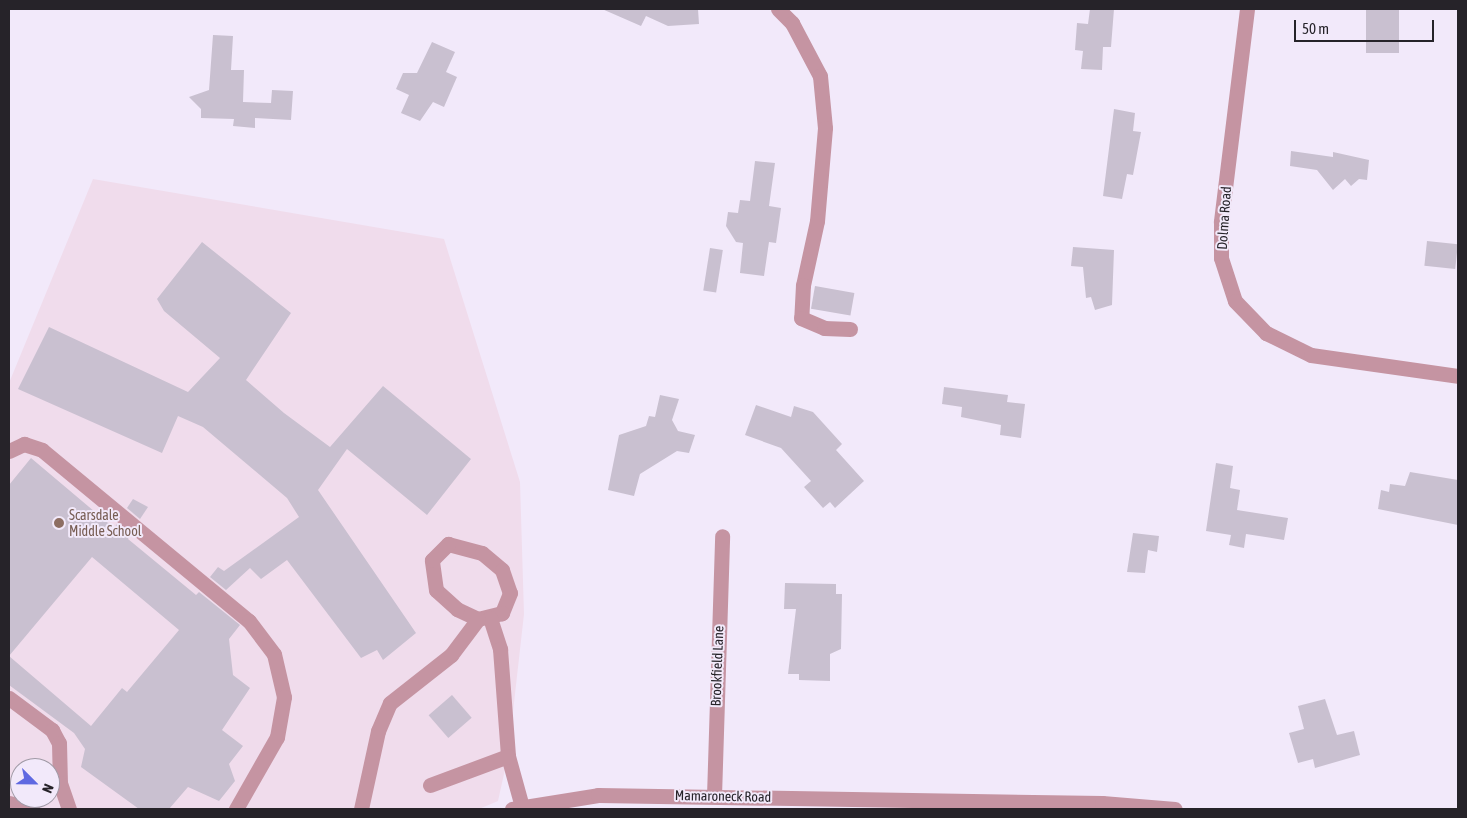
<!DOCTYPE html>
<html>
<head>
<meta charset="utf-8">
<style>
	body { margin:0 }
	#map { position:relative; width:1467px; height:818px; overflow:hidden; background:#f2e9fa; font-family:"Asap Condensed",sans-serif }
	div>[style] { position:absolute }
	.education>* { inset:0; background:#f0dcec }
	.building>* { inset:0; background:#c9c0d0; transform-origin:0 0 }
	.minor>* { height:15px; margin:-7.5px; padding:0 7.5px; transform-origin:7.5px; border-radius:7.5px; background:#c594a2 }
	.dots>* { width:14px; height:14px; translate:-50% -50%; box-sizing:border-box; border:2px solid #f2e9fa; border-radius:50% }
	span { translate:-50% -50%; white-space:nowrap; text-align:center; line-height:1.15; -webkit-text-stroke:4px #f2e9fa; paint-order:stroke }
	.street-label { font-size:14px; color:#262329 }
	.education-label { font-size:14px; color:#785e54 }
	.left { translate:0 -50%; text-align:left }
	.frame { position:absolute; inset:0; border:10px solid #262329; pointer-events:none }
	.north { position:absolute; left:10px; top:758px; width:50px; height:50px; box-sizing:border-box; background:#f2e9fa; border:1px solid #a09aa6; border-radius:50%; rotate:113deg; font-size:14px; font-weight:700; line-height:20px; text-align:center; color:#262329 }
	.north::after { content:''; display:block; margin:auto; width:18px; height:22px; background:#5f69e1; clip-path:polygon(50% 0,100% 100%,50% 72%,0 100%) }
	.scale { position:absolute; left:1294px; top:20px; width:140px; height:22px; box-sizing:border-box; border:2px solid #262329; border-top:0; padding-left:6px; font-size:15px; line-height:18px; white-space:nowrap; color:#262329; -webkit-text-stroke:4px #f2e9fa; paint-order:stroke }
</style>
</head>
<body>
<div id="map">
	<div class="education">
		<i style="clip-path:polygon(evenodd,93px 179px,444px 239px,520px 482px,524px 614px,508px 756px,498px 801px,479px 809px,9px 809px,9px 383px,93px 179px,20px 768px,50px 768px,50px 798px,20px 798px,20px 768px)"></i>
	</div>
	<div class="building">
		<i style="clip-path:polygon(602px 9px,698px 9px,699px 24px,668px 26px,646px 16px,641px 26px)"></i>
		<i style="clip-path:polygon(1090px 9px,1114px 9px,1111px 47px,1103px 47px,1102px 70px,1081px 69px,1083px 51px,1075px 50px,1077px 23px,1088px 24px)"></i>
		<i style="left:1366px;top:9px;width:33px;height:44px"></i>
		<i style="clip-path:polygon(213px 35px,233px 36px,231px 70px,244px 70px,243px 102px,271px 103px,272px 90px,293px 91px,291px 120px,255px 118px,255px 128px,233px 126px,234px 119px,201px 118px,201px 109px,189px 97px,209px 90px)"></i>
		<i style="clip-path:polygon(432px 42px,455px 52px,446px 72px,457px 77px,444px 107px,433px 102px,420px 121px,401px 113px,409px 95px,396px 89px,403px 73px,417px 73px)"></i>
		<i style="clip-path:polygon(1114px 109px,1135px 113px,1133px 131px,1141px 132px,1133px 175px,1127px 174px,1122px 199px,1103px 196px)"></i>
		<i style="clip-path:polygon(1291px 151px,1333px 157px,1333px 152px,1369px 160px,1367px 180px,1359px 179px,1351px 186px,1345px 179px,1333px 190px,1317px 170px,1290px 166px)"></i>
		<i style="clip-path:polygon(755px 161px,775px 163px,769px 206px,781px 208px,776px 243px,769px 242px,764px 276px,740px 273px,743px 243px,736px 242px,726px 226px,728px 212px,738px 213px,740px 200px,750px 201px)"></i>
		<i style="left:1427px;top:241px;width:31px;height:25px;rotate:6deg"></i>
		<i style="clip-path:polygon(202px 242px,291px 313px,246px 380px,284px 413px,330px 447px,383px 386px,471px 459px,427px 515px,347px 449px,318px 490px,416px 633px,383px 660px,377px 650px,361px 658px,287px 560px,261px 579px,250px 568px,226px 590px,210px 577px,218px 567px,224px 571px,299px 517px,287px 498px,203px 427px,178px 416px,162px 453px,18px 389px,49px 327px,188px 392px,220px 358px,164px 311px,157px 299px)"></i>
		<i style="clip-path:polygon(1073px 247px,1114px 250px,1112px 305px,1095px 310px,1091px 297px,1086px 298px,1083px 267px,1071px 266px)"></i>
		<i style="left:710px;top:248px;width:13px;height:43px;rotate:9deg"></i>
		<i style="left:815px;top:286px;width:40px;height:23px;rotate:10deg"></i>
		<i style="clip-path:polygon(944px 387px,1008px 395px,1007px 402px,1025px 404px,1021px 438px,1000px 435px,1001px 425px,961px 417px,962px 407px,942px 404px)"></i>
		<i style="clip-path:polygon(660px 395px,679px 399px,672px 420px,678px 431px,695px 435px,689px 453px,677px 451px,640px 474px,634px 496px,608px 490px,619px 435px,646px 426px,649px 416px,655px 417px)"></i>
		<i style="clip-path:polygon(756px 405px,791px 417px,794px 406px,813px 412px,842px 444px,836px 450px,864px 481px,835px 508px,830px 502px,823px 508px,804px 487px,811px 481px,781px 448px,745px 435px)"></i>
		<i style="clip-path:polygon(31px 458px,114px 528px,117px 524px,130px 535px,128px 539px,196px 595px,199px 592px,240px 625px,229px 639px,233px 675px,250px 688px,222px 730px,243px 746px,229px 764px,235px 781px,219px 801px,188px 787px,169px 809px,139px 809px,81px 767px,85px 749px,74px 733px,9px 685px,9px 656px,91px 726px,122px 688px,127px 692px,179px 630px,92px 557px,9px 656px,9px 485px)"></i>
		<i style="clip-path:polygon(1216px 463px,1233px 466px,1230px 488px,1240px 490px,1237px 510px,1288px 518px,1284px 540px,1246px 534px,1244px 548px,1229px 545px,1231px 535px,1206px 531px)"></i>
		<i style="clip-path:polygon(1410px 472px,1458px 480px,1458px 525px,1378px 509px,1381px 490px,1389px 492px,1390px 484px,1405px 486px)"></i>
		<i style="clip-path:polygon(133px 499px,148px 507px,140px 519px,127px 508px)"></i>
		<i style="clip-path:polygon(1133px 533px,1159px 536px,1157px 552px,1148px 550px,1145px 573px,1127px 572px)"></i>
		<i style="clip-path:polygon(785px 583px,836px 584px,836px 594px,842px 594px,841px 649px,830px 654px,830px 681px,799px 680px,799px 674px,788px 674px,796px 609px,784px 609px)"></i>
		<i style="left:452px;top:695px;width:30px;height:31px;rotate:49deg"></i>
		<i style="clip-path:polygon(1325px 699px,1337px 735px,1354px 731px,1360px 755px,1315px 768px,1313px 759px,1298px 763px,1289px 733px,1304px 729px,1298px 706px)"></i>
	</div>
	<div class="minor">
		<i style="left:778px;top:9px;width:20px;rotate:45deg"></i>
		<i style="left:792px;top:23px;width:60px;rotate:62.2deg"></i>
		<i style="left:820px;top:76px;width:52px;rotate:84.5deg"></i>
		<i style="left:825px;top:128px;width:93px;rotate:94.9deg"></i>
		<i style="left:817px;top:221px;width:66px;rotate:102.3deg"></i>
		<i style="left:803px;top:285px;width:33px;rotate:93deg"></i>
		<i style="left:801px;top:318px;width:25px;rotate:23deg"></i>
		<i style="left:824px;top:328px;width:26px;rotate:2deg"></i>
		<i style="left:1247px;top:9px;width:215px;rotate:97deg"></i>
		<i style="left:1221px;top:222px;width:36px;rotate:90deg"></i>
		<i style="left:1221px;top:258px;width:45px;rotate:72deg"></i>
		<i style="left:1235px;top:301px;width:45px;rotate:45.9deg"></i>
		<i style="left:1266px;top:333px;width:50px;rotate:26.1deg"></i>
		<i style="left:1311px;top:355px;width:148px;rotate:8.1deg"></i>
		<i style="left:9px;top:451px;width:17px;rotate:-25deg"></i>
		<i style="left:24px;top:444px;width:19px;rotate:18deg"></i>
		<i style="left:42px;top:450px;width:268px;rotate:39.6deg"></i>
		<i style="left:249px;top:621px;width:41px;rotate:52.9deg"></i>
		<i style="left:274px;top:654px;width:44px;rotate:76.9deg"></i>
		<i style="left:284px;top:697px;width:41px;rotate:99.9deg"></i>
		<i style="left:277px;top:737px;width:83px;rotate:119.7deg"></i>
		<i style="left:448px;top:544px;width:35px;rotate:15deg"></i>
		<i style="left:482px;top:553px;width:26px;rotate:40deg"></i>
		<i style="left:502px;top:570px;width:24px;rotate:71deg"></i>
		<i style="left:510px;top:593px;width:22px;rotate:112deg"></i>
		<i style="left:502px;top:613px;width:25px;rotate:166deg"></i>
		<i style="left:478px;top:619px;width:23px;rotate:-155deg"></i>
		<i style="left:457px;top:609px;width:28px;rotate:-138deg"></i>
		<i style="left:436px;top:590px;width:30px;rotate:-98deg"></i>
		<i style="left:432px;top:560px;width:23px;rotate:-45deg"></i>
		<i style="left:490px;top:618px;width:33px;rotate:72deg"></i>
		<i style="left:500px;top:649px;width:107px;rotate:85.7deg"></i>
		<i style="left:508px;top:756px;width:53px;rotate:74.6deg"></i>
		<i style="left:9px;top:698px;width:54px;rotate:36.7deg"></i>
		<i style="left:52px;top:730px;width:15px;rotate:62deg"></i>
		<i style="left:59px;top:743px;width:40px;rotate:88.6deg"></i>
		<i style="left:60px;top:783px;width:28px;rotate:71deg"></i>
		<i style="left:430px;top:785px;width:83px;rotate:-20.4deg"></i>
		<i style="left:714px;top:796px;width:260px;rotate:-88.2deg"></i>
		<i style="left:9px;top:803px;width:24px;rotate:15deg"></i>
		<i style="left:361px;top:809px;width:80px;rotate:-77.7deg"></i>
		<i style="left:378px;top:731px;width:30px;rotate:-67deg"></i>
		<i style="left:390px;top:703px;width:78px;rotate:-38.2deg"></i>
		<i style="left:451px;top:655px;width:45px;rotate:-53.1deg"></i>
		<i style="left:512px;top:809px;width:87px;rotate:-9.2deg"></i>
		<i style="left:598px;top:795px;width:504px;rotate:0.91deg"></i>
		<i style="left:1102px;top:803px;width:73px;rotate:4.7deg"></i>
	</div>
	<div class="dots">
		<i style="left:59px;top:523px;background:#8d6e63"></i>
	</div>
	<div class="street-label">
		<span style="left:1224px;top:218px;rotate:-86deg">Dolma Road</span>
		<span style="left:717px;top:666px;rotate:-88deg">Brookfield Lane</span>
		<span style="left:723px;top:796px;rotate:1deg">Mamaroneck Road</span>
	</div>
	<div class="education-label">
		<span class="left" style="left:69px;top:523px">Scarsdale<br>Middle School</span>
	</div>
	<div class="frame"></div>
	<div class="north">N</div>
	<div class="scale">50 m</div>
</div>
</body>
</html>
